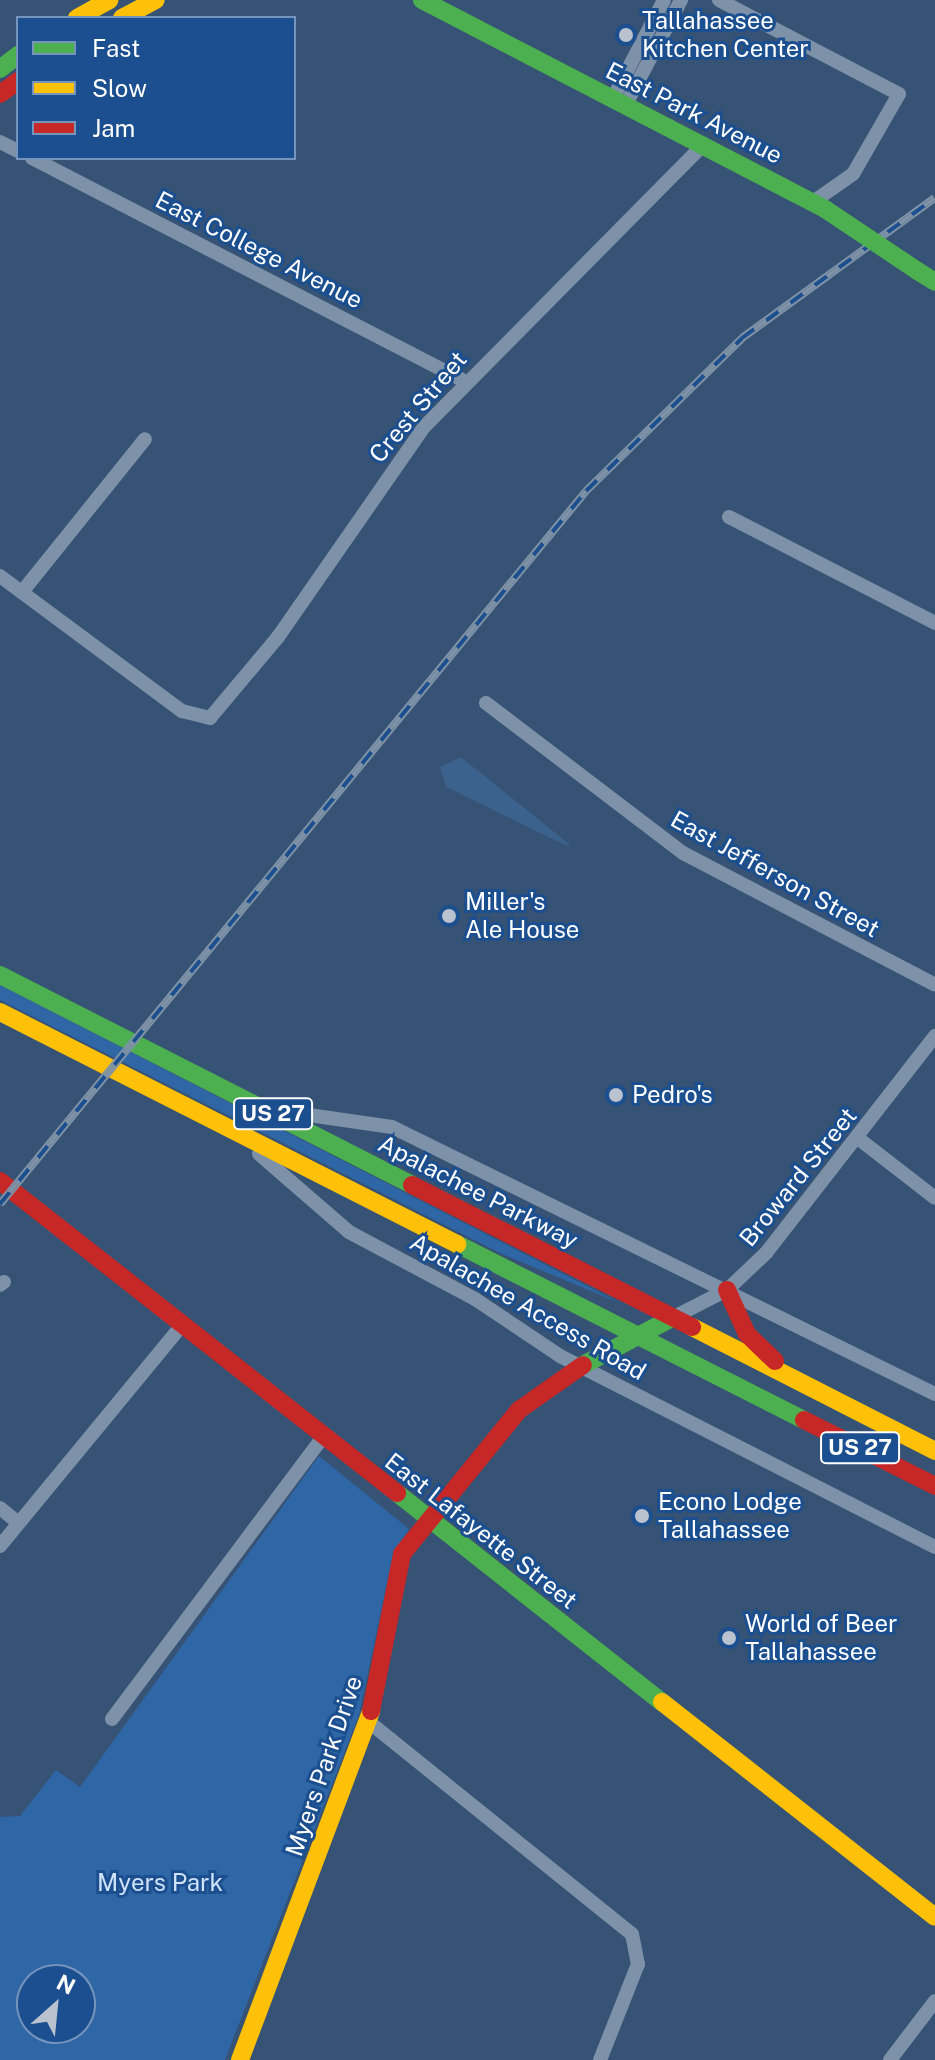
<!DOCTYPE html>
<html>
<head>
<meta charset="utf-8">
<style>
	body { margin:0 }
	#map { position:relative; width:935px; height:2060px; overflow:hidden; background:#365274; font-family:"Public Sans",sans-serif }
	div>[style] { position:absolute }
	.green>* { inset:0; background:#2f66a5 }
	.water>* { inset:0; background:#3b618d }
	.street>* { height:14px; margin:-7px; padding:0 7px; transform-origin:7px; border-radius:7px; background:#7d92a8 }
	.fast>* { height:18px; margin:-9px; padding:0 9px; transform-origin:9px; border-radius:9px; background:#4caf50 }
	.slow>* { height:18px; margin:-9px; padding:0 9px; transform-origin:9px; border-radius:9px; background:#ffc107 }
	.jam>* { height:18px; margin:-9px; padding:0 9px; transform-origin:9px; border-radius:9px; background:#c62828 }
	.rail>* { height:8px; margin-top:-4px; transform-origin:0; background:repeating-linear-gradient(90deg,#1b4f8f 0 15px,#7e92a7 0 30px); box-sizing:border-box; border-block:2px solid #7e92a7 }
	.fast-bridge>* { height:18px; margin:-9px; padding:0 9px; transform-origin:9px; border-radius:9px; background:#4caf50 }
	.dots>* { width:22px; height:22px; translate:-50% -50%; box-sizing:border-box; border:4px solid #1b4f8f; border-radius:50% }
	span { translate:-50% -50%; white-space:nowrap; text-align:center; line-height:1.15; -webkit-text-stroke:6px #1b4f8f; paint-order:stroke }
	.shield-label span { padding:2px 6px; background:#1b4f8f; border:2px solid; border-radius:6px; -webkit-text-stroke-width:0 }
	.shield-label { font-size:22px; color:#fff; font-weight:700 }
	.poi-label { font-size:24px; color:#fff }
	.left { translate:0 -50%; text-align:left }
	.street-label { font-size:24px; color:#fff }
	.park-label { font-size:24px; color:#cfe3fa }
	.legend { position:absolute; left:16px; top:16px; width:280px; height:144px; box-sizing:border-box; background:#1b4f8f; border:2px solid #7695bc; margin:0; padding:10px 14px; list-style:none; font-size:24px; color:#fff }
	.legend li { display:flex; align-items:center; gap:16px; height:40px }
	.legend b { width:40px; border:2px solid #7695bc }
	.north { position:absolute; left:16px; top:1964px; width:80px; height:80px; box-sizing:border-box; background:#1b4f8f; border:2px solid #7695bc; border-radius:50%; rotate:27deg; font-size:22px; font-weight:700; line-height:32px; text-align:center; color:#fff }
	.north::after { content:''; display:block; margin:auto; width:28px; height:36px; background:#b9c2ce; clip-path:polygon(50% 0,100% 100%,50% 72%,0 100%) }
</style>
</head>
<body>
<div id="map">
	<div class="green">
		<i style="clip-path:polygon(0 985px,622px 1304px,502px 1254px,0 1000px)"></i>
		<i style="clip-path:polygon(evenodd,319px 1456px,409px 1529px,393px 1555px,359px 1715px,225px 2060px,0 2060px,0 1817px,20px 1816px,56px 1770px,80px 1787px,319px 1456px,32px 1980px,80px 1980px,80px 2028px,32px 2028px,32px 1980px)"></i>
	</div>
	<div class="water">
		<i style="clip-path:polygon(461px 757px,569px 844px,569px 847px,446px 787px,440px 767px)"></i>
	</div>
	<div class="street">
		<i style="left:719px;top:0;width:203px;rotate:27.6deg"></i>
		<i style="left:899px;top:94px;width:92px;rotate:119.9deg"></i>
		<i style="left:853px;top:174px;width:49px;rotate:145deg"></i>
		<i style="left:613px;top:98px;width:110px;rotate:-62.5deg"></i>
		<i style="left:626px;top:104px;width:118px;rotate:-62.1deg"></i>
		<i style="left:0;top:142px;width:20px;rotate:27deg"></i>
		<i style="left:32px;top:158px;width:488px;rotate:27.3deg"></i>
		<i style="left:729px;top:517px;width:232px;rotate:27.2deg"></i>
		<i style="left:0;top:576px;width:227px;rotate:36.6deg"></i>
		<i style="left:182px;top:711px;width:29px;rotate:14deg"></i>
		<i style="left:210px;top:718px;width:106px;rotate:-50deg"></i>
		<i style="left:278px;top:637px;width:256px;rotate:-55.2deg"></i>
		<i style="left:424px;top:427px;width:398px;rotate:-45.3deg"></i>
		<i style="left:22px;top:592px;width:196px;rotate:-51.2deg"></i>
		<i style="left:486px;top:703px;width:248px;rotate:37.3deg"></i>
		<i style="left:683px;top:853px;width:284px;rotate:27.6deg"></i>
		<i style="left:288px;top:1112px;width:105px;rotate:8.2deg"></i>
		<i style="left:392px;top:1127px;width:605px;rotate:26.18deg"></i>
		<i style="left:859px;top:1139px;width:96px;rotate:37.8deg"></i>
		<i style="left:259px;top:1154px;width:119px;rotate:40.9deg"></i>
		<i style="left:349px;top:1232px;width:143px;rotate:28deg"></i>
		<i style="left:475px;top:1299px;width:102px;rotate:33.8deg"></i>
		<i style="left:560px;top:1356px;width:421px;rotate:27deg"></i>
		<i style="left:0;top:1285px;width:5px;rotate:-37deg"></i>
		<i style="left:672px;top:1318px;width:62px;rotate:-27deg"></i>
		<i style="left:727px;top:1290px;width:54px;rotate:-43.5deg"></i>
		<i style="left:766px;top:1253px;width:275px;rotate:-52.1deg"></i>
		<i style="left:0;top:1508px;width:22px;rotate:39deg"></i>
		<i style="left:0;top:1546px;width:286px;rotate:-50.5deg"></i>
		<i style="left:112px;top:1719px;width:352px;rotate:-53.2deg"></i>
		<i style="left:369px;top:1722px;width:338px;rotate:38.9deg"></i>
		<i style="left:632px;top:1934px;width:31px;rotate:79deg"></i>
		<i style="left:638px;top:1964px;width:103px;rotate:111.6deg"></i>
		<i style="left:890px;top:2060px;width:74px;rotate:-52.7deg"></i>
	</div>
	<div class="fast">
		<i style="left:422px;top:0;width:454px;rotate:27.4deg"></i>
		<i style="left:0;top:69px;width:23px;rotate:-38deg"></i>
		<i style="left:916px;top:270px;width:22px;rotate:32deg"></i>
		<i style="left:0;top:975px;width:462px;rotate:27deg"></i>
		<i style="left:457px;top:1244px;width:389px;rotate:26.9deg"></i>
		<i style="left:583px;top:1365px;width:101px;rotate:-27.8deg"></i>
		<i style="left:397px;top:1493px;width:337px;rotate:38.3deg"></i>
	</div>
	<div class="slow">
		<i style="left:77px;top:18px;width:37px;rotate:-29deg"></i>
		<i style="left:122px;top:18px;width:38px;rotate:-28deg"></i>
		<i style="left:0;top:1012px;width:513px;rotate:26.92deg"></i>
		<i style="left:692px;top:1327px;width:273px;rotate:27deg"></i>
		<i style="left:662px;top:1702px;width:347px;rotate:38.2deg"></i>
		<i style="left:240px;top:2060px;width:373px;rotate:-69.4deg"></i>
	</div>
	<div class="jam">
		<i style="left:0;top:94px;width:22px;rotate:-36deg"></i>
		<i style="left:0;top:1181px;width:505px;rotate:38.16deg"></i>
		<i style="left:412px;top:1185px;width:314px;rotate:26.9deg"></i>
		<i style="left:727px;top:1290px;width:48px;rotate:65.6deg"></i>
		<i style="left:747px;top:1334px;width:39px;rotate:44deg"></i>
		<i style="left:804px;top:1420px;width:147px;rotate:26.7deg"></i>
		<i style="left:371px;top:1711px;width:160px;rotate:-78.8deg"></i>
		<i style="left:402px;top:1554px;width:186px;rotate:-50.9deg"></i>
		<i style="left:519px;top:1410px;width:78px;rotate:-35.1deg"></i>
	</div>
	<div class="rail">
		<i style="left:0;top:1204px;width:923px;rotate:-50.58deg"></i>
		<i style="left:586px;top:491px;width:219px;rotate:-44.4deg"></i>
		<i style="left:742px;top:338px;width:238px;rotate:-36deg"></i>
	</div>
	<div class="fast-bridge">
		<i style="left:825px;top:209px;width:110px;rotate:33.8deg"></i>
	</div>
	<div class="dots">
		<i style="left:626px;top:35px;background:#b9c2ce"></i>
		<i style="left:449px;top:916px;background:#b9c2ce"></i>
		<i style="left:616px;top:1095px;background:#b9c2ce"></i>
		<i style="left:642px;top:1516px;background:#b9c2ce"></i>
		<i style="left:729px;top:1638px;background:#b9c2ce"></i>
	</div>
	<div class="shield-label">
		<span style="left:273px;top:1114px">US 27</span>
		<span style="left:860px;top:1448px">US 27</span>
	</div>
	<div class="poi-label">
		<span class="left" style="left:642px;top:35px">Tallahassee<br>Kitchen Center</span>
		<span class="left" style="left:465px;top:916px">Miller's<br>Ale House</span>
		<span class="left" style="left:632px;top:1095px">Pedro's</span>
		<span class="left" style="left:658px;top:1516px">Econo Lodge<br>Tallahassee</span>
		<span class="left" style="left:745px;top:1638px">World of Beer<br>Tallahassee</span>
	</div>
	<div class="street-label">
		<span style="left:694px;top:113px;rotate:27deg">East Park Avenue</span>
		<span style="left:259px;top:250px;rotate:27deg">East College Avenue</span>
		<span style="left:418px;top:407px;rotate:-50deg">Crest Street</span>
		<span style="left:775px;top:874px;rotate:29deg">East Jefferson Street</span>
		<span style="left:798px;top:1177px;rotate:-51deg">Broward Street</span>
		<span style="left:478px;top:1192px;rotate:27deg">Apalachee Parkway</span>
		<span style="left:528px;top:1307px;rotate:30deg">Apalachee Access Road</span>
		<span style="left:481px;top:1531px;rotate:38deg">East Lafayette Street</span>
		<span style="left:324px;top:1766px;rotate:-71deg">Myers Park Drive</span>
	</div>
	<div class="park-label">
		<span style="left:160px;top:1883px">Myers Park</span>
	</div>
	<ul class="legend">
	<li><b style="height:10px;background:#4caf50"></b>Fast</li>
	<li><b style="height:10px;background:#ffc107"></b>Slow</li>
	<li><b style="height:10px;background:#c62828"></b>Jam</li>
	</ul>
	<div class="north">N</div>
</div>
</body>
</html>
